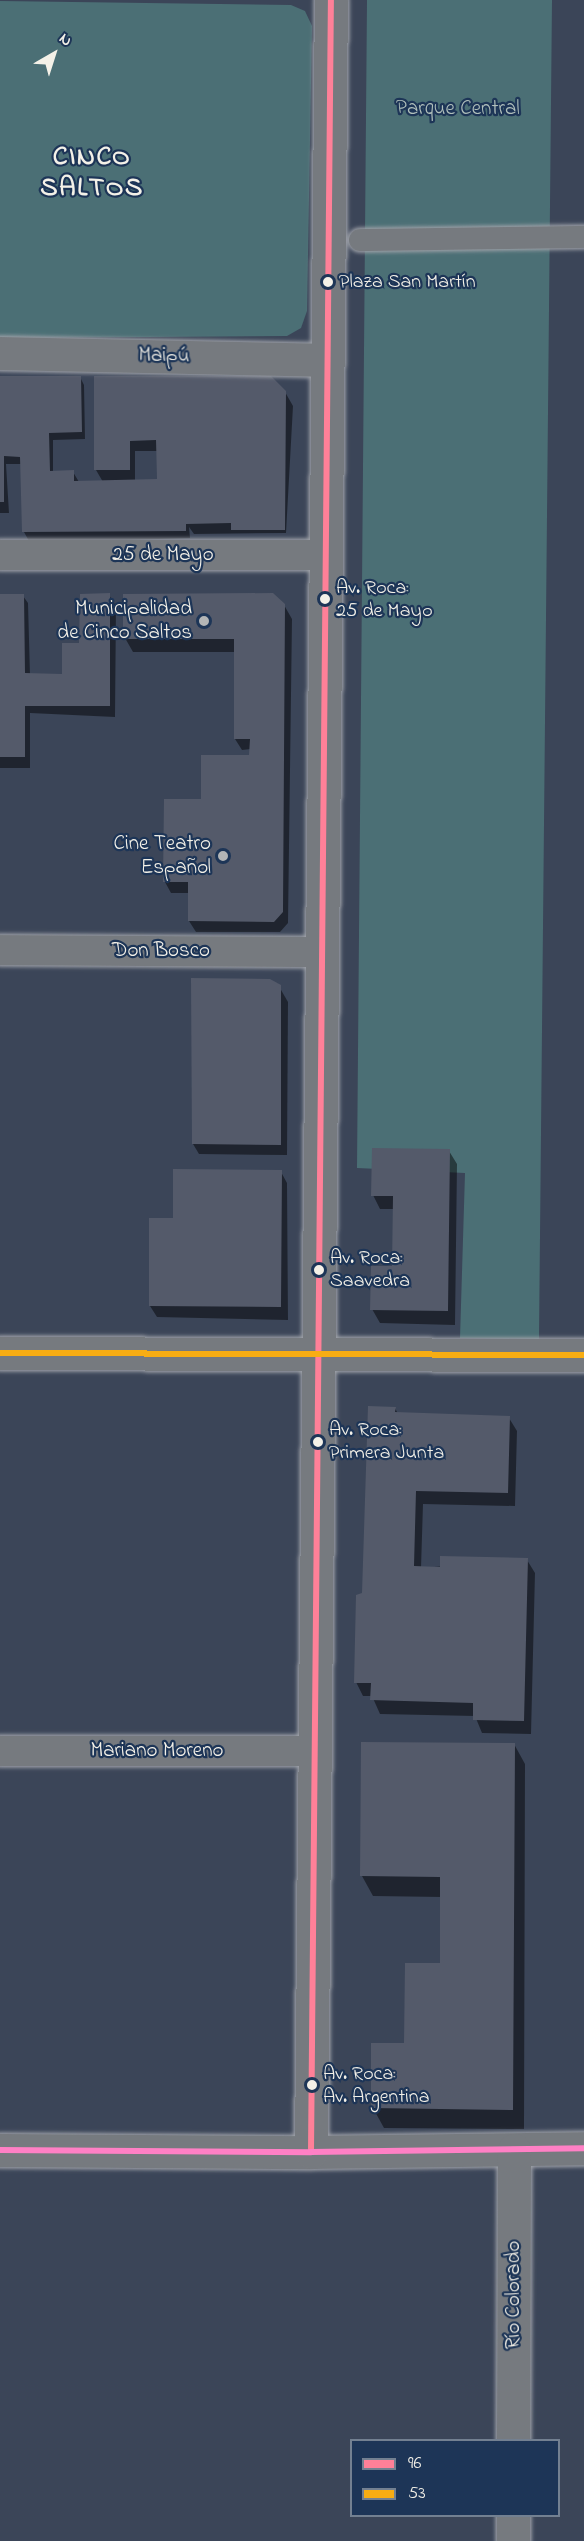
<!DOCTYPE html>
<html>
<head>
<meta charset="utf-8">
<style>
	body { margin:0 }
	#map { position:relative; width:584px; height:2541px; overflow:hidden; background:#3b4558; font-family:"Indie Flower",sans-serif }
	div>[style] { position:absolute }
	.green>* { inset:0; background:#4b6f75 }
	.shadow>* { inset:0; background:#0007 }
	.building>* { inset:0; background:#545a6a }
	.roads { filter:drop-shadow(0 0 2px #9fa2a9) drop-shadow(0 0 2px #9fa2a9) }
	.pedestrian>* { height:22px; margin:-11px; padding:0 11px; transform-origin:11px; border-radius:11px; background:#767a7f }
	.minor>* { height:30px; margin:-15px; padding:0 15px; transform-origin:15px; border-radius:15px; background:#767a7f }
	.tertiary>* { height:33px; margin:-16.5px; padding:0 16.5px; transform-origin:16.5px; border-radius:16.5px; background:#767a7f }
	.secondary>* { height:33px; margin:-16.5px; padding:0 16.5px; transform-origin:16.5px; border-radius:16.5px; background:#767a7f }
	.bus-1>* { height:6px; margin:-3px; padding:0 3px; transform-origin:3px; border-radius:3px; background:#ff8098 }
	.bus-2>* { height:6px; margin:-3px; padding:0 3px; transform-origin:3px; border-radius:3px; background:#f8ad13 }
	.bus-3>* { height:6px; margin:-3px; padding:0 3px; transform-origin:3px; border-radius:3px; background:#ff80c5 }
	.dots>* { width:16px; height:16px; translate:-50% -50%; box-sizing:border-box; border:3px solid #1d3557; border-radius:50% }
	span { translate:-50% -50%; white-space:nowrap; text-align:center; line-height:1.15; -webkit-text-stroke:4.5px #1d3557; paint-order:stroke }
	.bus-label { font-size:20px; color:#f4f1e8 }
	.left { translate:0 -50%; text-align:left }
	.park-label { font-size:21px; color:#b1c0bc }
	.street-label { font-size:21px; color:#f4f1e8 }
	.poi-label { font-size:21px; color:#f4f1e8 }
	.right { translate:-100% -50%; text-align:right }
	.district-label { font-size:27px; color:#f4f1e8; font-weight:700; letter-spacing:1.5px }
	.legend { position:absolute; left:350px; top:2439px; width:210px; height:78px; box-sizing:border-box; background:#1d3557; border:2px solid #738091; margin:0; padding:8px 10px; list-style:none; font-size:18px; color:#f4f1e8 }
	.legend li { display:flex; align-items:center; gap:12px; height:30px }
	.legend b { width:30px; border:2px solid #738091 }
	.north { position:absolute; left:24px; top:24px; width:60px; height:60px; -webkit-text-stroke:4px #1d3557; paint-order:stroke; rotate:39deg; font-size:16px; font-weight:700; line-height:24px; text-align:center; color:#f4f1e8 }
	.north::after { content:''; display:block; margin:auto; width:21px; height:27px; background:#f4f1e8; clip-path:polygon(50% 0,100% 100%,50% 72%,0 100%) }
</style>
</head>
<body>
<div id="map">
	<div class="green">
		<i style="clip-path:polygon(367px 0,552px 0,539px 1339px,460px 1338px,465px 1173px,357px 1168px)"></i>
		<i style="clip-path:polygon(0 1px,291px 5px,305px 11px,312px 26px,307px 311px,301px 328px,287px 336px,0 338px)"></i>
	</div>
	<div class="shadow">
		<i style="clip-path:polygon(evenodd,0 377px,80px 377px,84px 385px,85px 439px,53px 440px,53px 472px,73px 472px,79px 482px,103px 482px,96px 470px,95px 378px,285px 392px,293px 406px,286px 533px,194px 534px,189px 527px,190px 538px,30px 543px,24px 532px,22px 464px,6px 464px,9px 513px,0 513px,0 377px,135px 451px,158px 451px,159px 481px,135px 481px,135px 451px)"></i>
		<i style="clip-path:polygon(109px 595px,116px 606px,115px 717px,30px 713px,30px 768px,0 768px,0 596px,23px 596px,28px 603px,30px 675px,64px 676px)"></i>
		<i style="clip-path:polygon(284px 605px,292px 619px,288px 923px,280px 932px,196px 932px,189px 921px,189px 893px,171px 893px,165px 882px,165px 800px,203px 801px,251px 757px,251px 749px,242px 750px,235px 739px,235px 652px,133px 652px,125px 638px)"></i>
		<i style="clip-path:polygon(277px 983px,288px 1002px,287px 1155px,199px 1154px,193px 1144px)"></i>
		<i style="clip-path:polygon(449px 1151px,457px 1164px,455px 1325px,380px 1323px,372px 1309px,393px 1268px,394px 1209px,380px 1209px,373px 1195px)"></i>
		<i style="clip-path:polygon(281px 1172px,287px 1183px,288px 1320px,157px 1317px,150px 1306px,151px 1219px,174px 1219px)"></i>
		<i style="clip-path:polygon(395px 1408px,398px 1414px,509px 1418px,517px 1431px,515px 1506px,423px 1504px,421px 1568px,527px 1560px,535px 1573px,531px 1734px,482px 1733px,475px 1716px,380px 1714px,372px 1696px,363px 1696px,356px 1682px,364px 1594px)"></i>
		<i style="clip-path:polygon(514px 1744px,525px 1764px,524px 2129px,384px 2128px,373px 2108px,442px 1965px,442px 1897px,373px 1896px,362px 1876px)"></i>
	</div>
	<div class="building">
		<i style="clip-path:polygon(0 376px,81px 376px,82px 432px,49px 433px,50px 471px,74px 470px,74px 481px,157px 479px,156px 440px,130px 441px,130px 470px,94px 470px,94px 376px,271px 376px,286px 391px,285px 530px,231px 530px,231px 523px,186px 524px,186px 531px,22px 532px,20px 457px,4px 456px,4px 502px,0 502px)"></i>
		<i style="clip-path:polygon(110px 593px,110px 706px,25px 706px,25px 757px,0 757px,0 594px,24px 594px,25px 673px,62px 674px,62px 643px,79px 643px,80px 594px)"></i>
		<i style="clip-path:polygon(273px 593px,285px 604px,283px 912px,274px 922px,188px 921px,188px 882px,163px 882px,164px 799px,201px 799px,201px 755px,249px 755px,250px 739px,234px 739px,234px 639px,123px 639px,123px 594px)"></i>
		<i style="clip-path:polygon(191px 978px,270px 979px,281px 985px,281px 1145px,192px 1144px)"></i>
		<i style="clip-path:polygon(372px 1148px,450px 1149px,448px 1311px,370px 1310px,371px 1266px,392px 1266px,393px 1196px,371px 1196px)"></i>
		<i style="clip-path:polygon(173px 1169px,282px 1170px,281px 1307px,149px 1306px,149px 1218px,173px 1218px)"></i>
		<i style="clip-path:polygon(368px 1406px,396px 1407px,395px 1412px,510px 1416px,508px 1493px,416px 1491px,414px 1566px,440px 1567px,440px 1556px,528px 1558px,524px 1721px,473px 1720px,473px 1703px,370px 1700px,371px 1683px,354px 1683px,356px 1595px,362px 1593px)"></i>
		<i style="clip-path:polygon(361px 1742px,515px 1743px,513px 2110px,371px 2108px,371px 2043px,404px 2043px,405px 1963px,440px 1963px,440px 1877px,360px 1876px)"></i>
	</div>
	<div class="roads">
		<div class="pedestrian">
			<i style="left:360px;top:240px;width:224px;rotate:-0.8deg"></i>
		</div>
		<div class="minor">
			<i style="left:0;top:555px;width:326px"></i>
			<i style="left:0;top:950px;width:322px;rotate:0.4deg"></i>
			<i style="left:0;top:1751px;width:314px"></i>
		</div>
		<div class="tertiary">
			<i style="left:0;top:1353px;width:584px;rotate:0.2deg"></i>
			<i style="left:311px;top:2152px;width:273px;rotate:-0.8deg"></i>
			<i style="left:513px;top:2440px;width:290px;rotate:-89.8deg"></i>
			<i style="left:513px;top:2541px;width:25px;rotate:-90deg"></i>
		</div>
		<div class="secondary">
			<i style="left:0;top:353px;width:328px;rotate:1.2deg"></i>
			<i style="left:0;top:2150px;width:311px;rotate:0.4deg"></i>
			<i style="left:311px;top:2152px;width:2152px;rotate:-89.47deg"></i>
		</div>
	</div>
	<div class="bus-1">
		<i style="left:311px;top:2152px;width:2152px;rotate:-89.47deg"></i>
	</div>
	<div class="bus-2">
		<i style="left:0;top:1353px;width:584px;rotate:0.2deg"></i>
	</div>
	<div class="bus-3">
		<i style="left:0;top:2150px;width:311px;rotate:0.4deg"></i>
		<i style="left:311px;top:2152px;width:273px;rotate:-0.8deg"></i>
	</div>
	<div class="dots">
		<i style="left:328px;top:282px;background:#f4f1e8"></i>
		<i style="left:325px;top:599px;background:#f4f1e8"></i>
		<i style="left:204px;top:621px;background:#b3b5b6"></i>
		<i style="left:223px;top:856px;background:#b3b5b6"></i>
		<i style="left:319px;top:1270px;background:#f4f1e8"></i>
		<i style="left:318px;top:1442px;background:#f4f1e8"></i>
		<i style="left:312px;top:2085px;background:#f4f1e8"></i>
	</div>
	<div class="bus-label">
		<span class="left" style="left:339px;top:282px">Plaza San Martín</span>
		<span class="left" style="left:336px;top:600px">Av. Roca:<br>25 de Mayo</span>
		<span class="left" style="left:330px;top:1270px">Av. Roca:<br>Saavedra</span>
		<span class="left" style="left:329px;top:1442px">Av. Roca:<br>Primera Junta</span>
		<span class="left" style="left:323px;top:2086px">Av. Roca:<br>Av. Argentina</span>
	</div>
	<div class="park-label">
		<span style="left:458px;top:109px">Parque Central</span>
	</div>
	<div class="street-label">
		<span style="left:164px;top:356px;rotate:1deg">Maipú</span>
		<span style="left:163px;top:555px">25 de Mayo</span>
		<span style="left:161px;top:951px">Don Bosco</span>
		<span style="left:157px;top:1751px">Mariano Moreno</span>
		<span style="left:514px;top:2295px;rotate:-90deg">Río Colorado</span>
	</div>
	<div class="poi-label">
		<span class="right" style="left:192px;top:621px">Municipalidad<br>de Cinco Saltos</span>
		<span class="right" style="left:211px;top:856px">Cine Teatro<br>Español</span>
	</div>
	<div class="district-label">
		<span style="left:92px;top:173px">CINCO<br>SALTOS</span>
	</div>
	<ul class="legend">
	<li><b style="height:8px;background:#ff8098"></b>96</li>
	<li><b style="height:8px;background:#f8ad13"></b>53</li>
	</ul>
	<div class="north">N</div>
</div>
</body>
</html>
